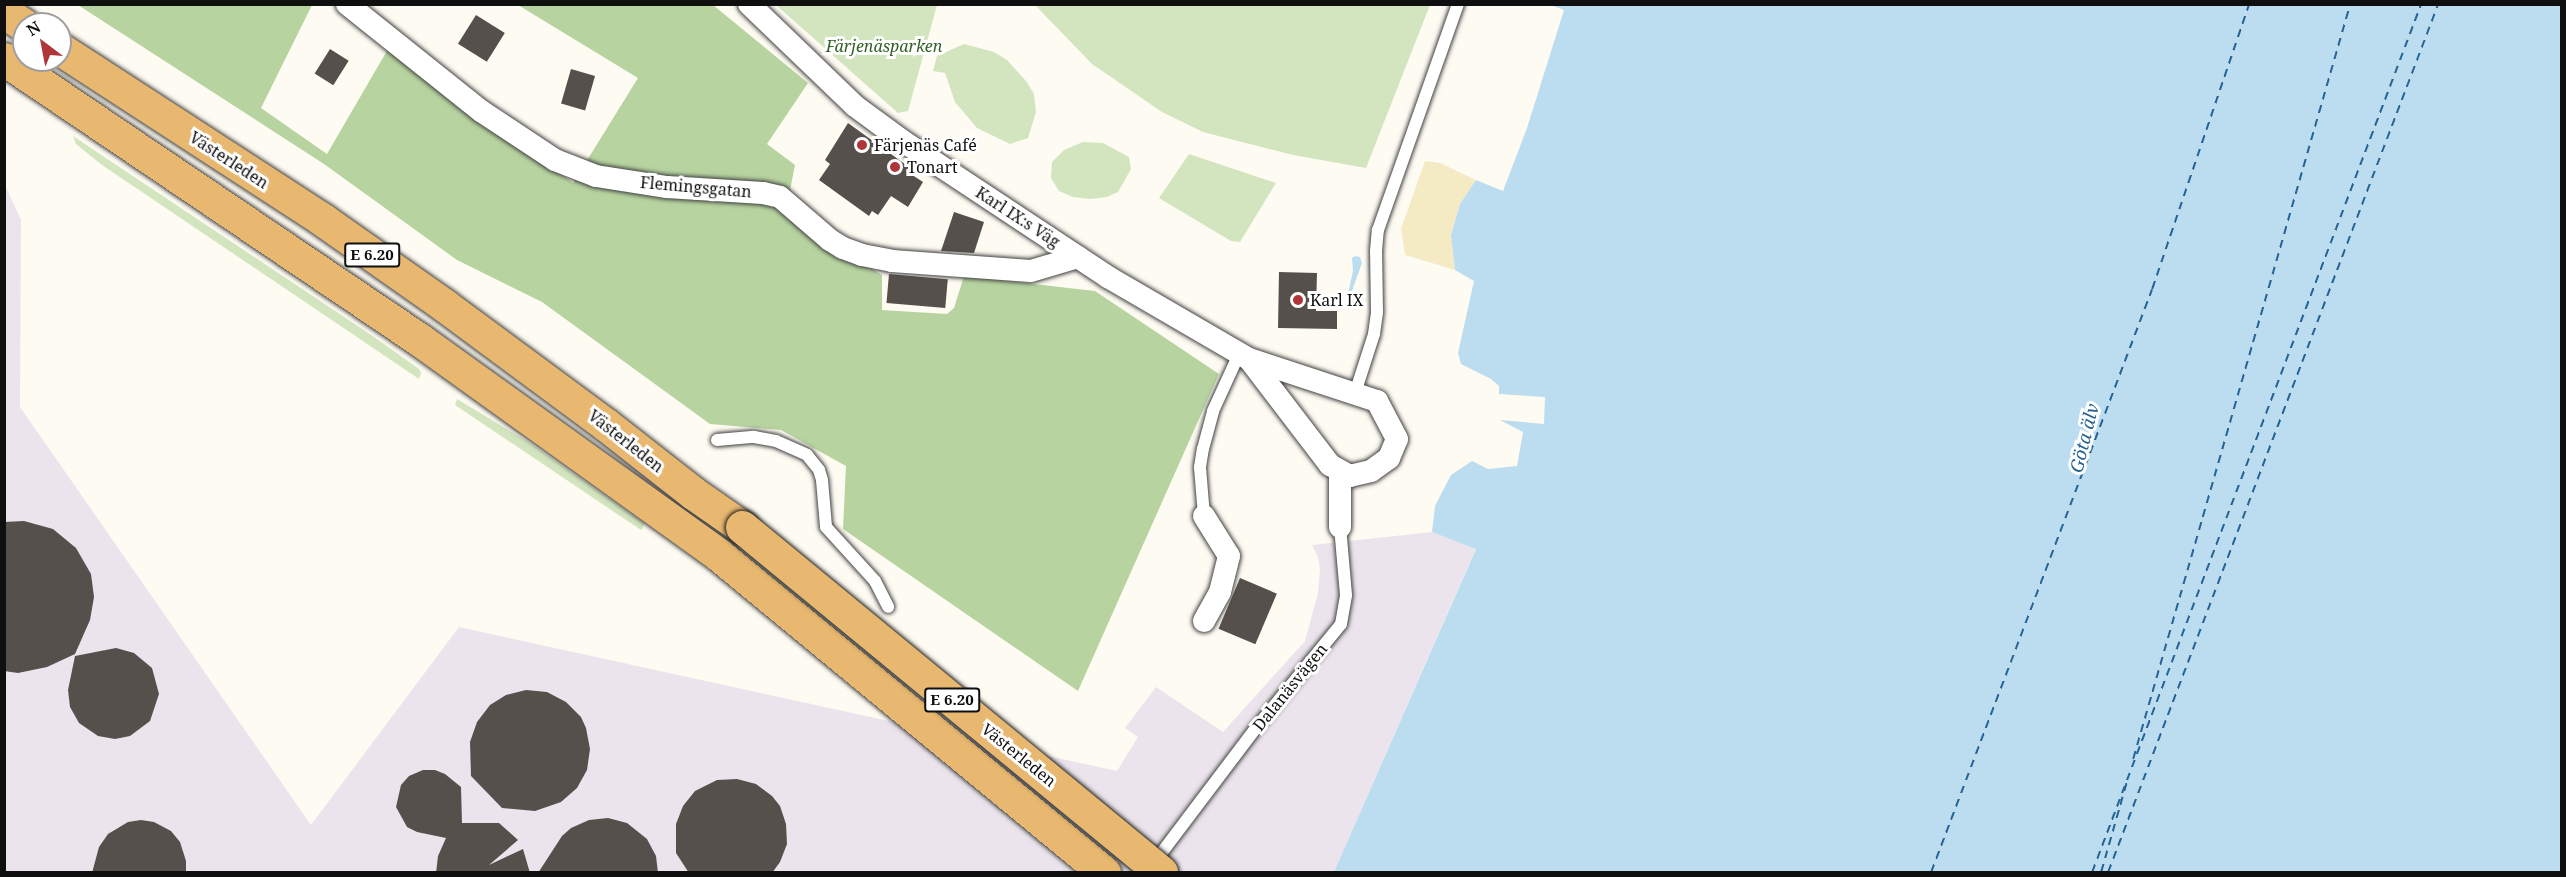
<!DOCTYPE html>
<html>
<head>
<meta charset="utf-8">
<style>
	body { margin:0 }
	#map { position:relative; width:2566px; height:877px; overflow:hidden; background:#fefbf2; font-family:"Noto Serif",serif }
	div>[style] { position:absolute }
	.industrial>* { inset:0; background:#ebe4ec }
	.green>* { inset:0; background:#d2e5bf }
	.forest>* { inset:0; background:#b7d4a0 }
	.sand>* { inset:0; background:#f4eac3 }
	.water>* { inset:0; background:#bcdcf0 }
	.ferry>* { height:1.5px; margin-top:-0.75px; transform-origin:0; background:repeating-linear-gradient(90deg,#256394 0 8px,transparent 0 14px) }
	.building>* { inset:0; background:#56504c; transform-origin:0 0 }
	.roads { filter:drop-shadow(0 0 2px #424242) drop-shadow(0 0 2px #424242) }
	.service>* { height:12px; margin:-6px; padding:0 6px; transform-origin:6px; border-radius:6px; background:#fff }
	.minor>* { height:22px; margin:-11px; padding:0 11px; transform-origin:11px; border-radius:11px; background:#fff }
	.trunk>* { height:33px; margin:-16.5px; padding:0 16.5px; transform-origin:16.5px; border-radius:16.5px; background:#e8b870 }
	.bridges { filter:drop-shadow(0 0 2px #202020) drop-shadow(0 0 2px #202020) }
	.trunk-bridge>* { height:33px; margin:-16.5px; padding:0 16.5px; transform-origin:16.5px; border-radius:16.5px; background:#e8b870 }
	.dots>* { width:16px; height:16px; translate:-50% -50%; box-sizing:border-box; border:3px solid #fff; border-radius:50% }
	span { translate:-50% -50%; white-space:nowrap; text-align:center; line-height:1.15; -webkit-text-stroke:6px #fff; paint-order:stroke }
	.shield-label span { padding:2px 4px; background:#fff; border:2px solid; border-radius:4px; -webkit-text-stroke-width:0 }
	.shield-label { font-size:15px; color:#0f0f0f; font-weight:700 }
	.park-label { font-size:16px; color:#316026; font-style:italic }
	.poi-label { font-size:16px; color:#0f0f0f }
	.left { translate:0 -50%; text-align:left }
	.street-label { font-size:16px; color:#0f0f0f }
	.water-label { font-size:18px; color:#256394; font-style:italic }
	.frame { position:absolute; inset:0; border:6px solid #0f0f0f; pointer-events:none }
	.north { position:absolute; left:12px; top:12px; width:60px; height:60px; box-sizing:border-box; background:#fff; border:2px solid #9f9f9f; border-radius:50%; rotate:328deg; font-size:16px; font-weight:700; line-height:24px; text-align:center; color:#0f0f0f }
	.north::after { content:''; display:block; margin:auto; width:21px; height:27px; background:#b0353a; clip-path:polygon(50% 0,100% 100%,50% 72%,0 100%) }
</style>
</head>
<body>
<div id="map">
	<div class="industrial">
		<i style="clip-path:polygon(4px 183px,21px 220px,20px 407px,311px 825px,459px 627px,1117px 771px,1138px 737px,1125px 728px,1156px 687px,1223px 732px,1305px 641px,1318px 593px,1320px 569px,1318px 557px,1312px 545px,1432px 532px,1476px 548px,1334px 872px,5px 872px)"></i>
	</div>
	<div class="green">
		<i style="clip-path:polygon(776px 5px,937px 5px,908px 111px,898px 113px)"></i>
		<i style="clip-path:polygon(1035px 5px,1430px 5px,1366px 168px,1293px 155px,1203px 132px,1162px 112px,1092px 64px)"></i>
		<i style="clip-path:polygon(964px 44px,994px 52px,1007px 60px,1026px 81px,1034px 94px,1036px 112px,1028px 138px,1010px 144px,977px 128px,955px 102px,945px 73px,933px 71px,937px 56px)"></i>
		<i style="clip-path:polygon(73px 136px,374px 337px,419px 369px,421px 373px,419px 379px,102px 165px,76px 144px)"></i>
		<i style="clip-path:polygon(1083px 142px,1103px 143px,1129px 157px,1131px 169px,1118px 192px,1107px 197px,1090px 199px,1073px 197px,1059px 191px,1051px 178px,1052px 162px,1064px 150px)"></i>
		<i style="clip-path:polygon(1189px 154px,1276px 183px,1240px 242px,1231px 241px,1159px 198px)"></i>
		<i style="clip-path:polygon(457px 399px,530px 443px,645px 524px,641px 530px,455px 405px)"></i>
	</div>
	<div class="forest">
		<i style="clip-path:polygon(78px 5px,312px 5px,261px 108px,327px 154px,388px 49px,573px 183px,638px 78px,518px 5px,713px 5px,808px 83px,767px 144px,795px 165px,785px 215px,882px 275px,882px 310px,947px 314px,954px 308px,964px 276px,1095px 291px,1219px 374px,1078px 691px,843px 529px,846px 466px,781px 430px,710px 424px,542px 302px,457px 260px,324px 164px)"></i>
	</div>
	<div class="sand">
		<i style="clip-path:polygon(1425px 161px,1440px 163px,1476px 180px,1460px 204px,1451px 234px,1455px 270px,1405px 255px,1401px 229px)"></i>
	</div>
	<div class="water">
		<i style="clip-path:polygon(1551px 5px,2561px 5px,2561px 872px,1334px 872px,1476px 549px,1432px 532px,1435px 506px,1451px 475px,1472px 461px,1488px 469px,1517px 466px,1523px 432px,1500px 420px,1544px 424px,1545px 397px,1499px 394px,1499px 386px,1491px 379px,1461px 364px,1458px 353px,1474px 281px,1455px 270px,1451px 235px,1460px 204px,1476px 180px,1503px 191px,1527px 128px,1564px 10px)"></i>
		<i style="clip-path:polygon(1355px 256px,1360px 257px,1362px 263px,1352px 291px,1358px 301px,1353px 306px,1349px 304px,1348px 294px,1353px 271px,1352px 258px)"></i>
	</div>
	<div class="ferry">
		<i style="left:2133px;top:759px;width:786px;rotate:-73.96deg"></i>
		<i style="left:1931px;top:872px;width:623px;rotate:-69.24deg"></i>
		<i style="left:2152px;top:289px;width:301px;rotate:-71.2deg"></i>
		<i style="left:2092px;top:872px;width:928px;rotate:-69.24deg"></i>
		<i style="left:2101px;top:872px;width:95px;rotate:-74.1deg"></i>
		<i style="left:2108px;top:872px;width:929px;rotate:-69.18deg"></i>
	</div>
	<div class="building">
		<i style="left:476px;top:15px;width:34px;height:34px;rotate:32deg"></i>
		<i style="left:330px;top:49px;width:22px;height:29px;rotate:32deg"></i>
		<i style="left:571px;top:69px;width:25px;height:36px;rotate:16deg"></i>
		<i style="clip-path:polygon(848px 123px,909px 167px,906px 171px,923px 182px,908px 207px,891px 196px,878px 215px,872px 211px,869px 216px,819px 180px,830px 164px,825px 160px)"></i>
		<i style="clip-path:polygon(954px 212px,984px 222px,974px 253px,941px 251px)"></i>
		<i style="clip-path:polygon(1279px 272px,1317px 273px,1316px 311px,1337px 311px,1337px 329px,1278px 328px)"></i>
		<i style="left:889px;top:274px;width:59px;height:29px;rotate:5deg"></i>
		<i style="clip-path:polygon(24px 521px,53px 529px,76px 548px,91px 574px,94px 597px,90px 620px,75px 654px,47px 667px,18px 673px,4px 671px,4px 522px)"></i>
		<i style="left:1240px;top:578px;width:40px;height:55px;rotate:23deg"></i>
		<i style="clip-path:polygon(116px 648px,134px 653px,152px 668px,159px 694px,150px 721px,130px 736px,115px 739px,98px 736px,79px 723px,70px 707px,68px 690px,75px 656px)"></i>
		<i style="clip-path:polygon(526px 690px,547px 692px,566px 702px,581px 717px,586px 728px,590px 749px,587px 770px,577px 788px,561px 802px,535px 811px,502px 808px,471px 776px,470px 742px,477px 722px,490px 705px,506px 695px)"></i>
		<i style="clip-path:polygon(423px 770px,435px 770px,445px 774px,461px 787px,462px 823px,499px 823px,518px 840px,489px 865px,523px 849px,530px 873px,436px 873px,438px 856px,446px 838px,417px 832px,407px 827px,396px 807px,401px 785px,409px 776px)"></i>
		<i style="clip-path:polygon(737px 779px,756px 784px,772px 796px,780px 806px,786px 824px,787px 844px,780px 862px,772px 873px,689px 873px,676px 853px,676px 824px,683px 806px,695px 791px,717px 780px)"></i>
		<i style="clip-path:polygon(608px 818px,627px 823px,647px 839px,656px 856px,658px 873px,538px 873px,562px 836px,571px 828px,589px 820px)"></i>
		<i style="clip-path:polygon(141px 820px,154px 822px,171px 831px,180px 842px,186px 861px,186px 873px,92px 873px,99px 847px,108px 834px,128px 822px)"></i>
	</div>
	<div class="roads">
		<div class="service">
			<i style="left:1355px;top:393px;width:62px;rotate:-72.1deg"></i>
			<i style="left:1374px;top:334px;width:22px;rotate:-82deg"></i>
			<i style="left:1377px;top:312px;width:61px;rotate:-90.9deg"></i>
			<i style="left:1376px;top:251px;width:21px;rotate:-85deg"></i>
			<i style="left:1378px;top:230px;width:240px;rotate:-70.5deg"></i>
			<i style="left:717px;top:440px;width:37px;rotate:-5deg"></i>
			<i style="left:754px;top:437px;width:22px;rotate:10deg"></i>
			<i style="left:776px;top:441px;width:34px;rotate:24deg"></i>
			<i style="left:807px;top:455px;width:19px;rotate:51deg"></i>
			<i style="left:819px;top:470px;width:10px;rotate:73deg"></i>
			<i style="left:822px;top:480px;width:47px;rotate:85.1deg"></i>
			<i style="left:826px;top:527px;width:73px;rotate:47.8deg"></i>
			<i style="left:875px;top:581px;width:29px;rotate:63deg"></i>
			<i style="left:1204px;top:516px;width:49px;rotate:-94.7deg"></i>
			<i style="left:1200px;top:467px;width:18px;rotate:-81deg"></i>
			<i style="left:1203px;top:449px;width:39px;rotate:-75deg"></i>
			<i style="left:1213px;top:411px;width:63px;rotate:-65.5deg"></i>
			<i style="left:1153px;top:864px;width:171px;rotate:-52.9deg"></i>
			<i style="left:1256px;top:728px;width:134px;rotate:-50.7deg"></i>
			<i style="left:1341px;top:624px;width:29px;rotate:-80deg"></i>
			<i style="left:1346px;top:595px;width:68px;rotate:-95deg"></i>
		</div>
		<div class="minor">
			<i style="left:347px;top:4px;width:171px;rotate:38.6deg"></i>
			<i style="left:481px;top:111px;width:89px;rotate:33.5deg"></i>
			<i style="left:555px;top:160px;width:44px;rotate:21.3deg"></i>
			<i style="left:596px;top:176px;width:72px;rotate:8.8deg"></i>
			<i style="left:667px;top:187px;width:96px;rotate:3.6deg"></i>
			<i style="left:763px;top:193px;width:17px;rotate:13deg"></i>
			<i style="left:780px;top:197px;width:66px;rotate:40.7deg"></i>
			<i style="left:830px;top:240px;width:15px;rotate:32deg"></i>
			<i style="left:843px;top:248px;width:20px;rotate:20deg"></i>
			<i style="left:862px;top:255px;width:31px;rotate:11deg"></i>
			<i style="left:892px;top:261px;width:139px;rotate:4.1deg"></i>
			<i style="left:1031px;top:271px;width:49px;rotate:-16.6deg"></i>
			<i style="left:749px;top:4px;width:147px;rotate:43.9deg"></i>
			<i style="left:855px;top:106px;width:61px;rotate:36.3deg"></i>
			<i style="left:904px;top:142px;width:245px;rotate:33.5deg"></i>
			<i style="left:1108px;top:277px;width:163px;rotate:30.2deg"></i>
			<i style="left:1249px;top:359px;width:135px;rotate:18.2deg"></i>
			<i style="left:1377px;top:401px;width:43px;rotate:62.2deg"></i>
			<i style="left:1397px;top:439px;width:21px;rotate:113deg"></i>
			<i style="left:1389px;top:458px;width:22px;rotate:144deg"></i>
			<i style="left:1371px;top:471px;width:22px;rotate:167deg"></i>
			<i style="left:1350px;top:476px;width:23px;rotate:-151deg"></i>
			<i style="left:1330px;top:465px;width:133px;rotate:-127.4deg"></i>
			<i style="left:1340px;top:471px;width:56px;rotate:90deg"></i>
			<i style="left:1204px;top:516px;width:47px;rotate:58deg"></i>
			<i style="left:1229px;top:556px;width:37px;rotate:104deg"></i>
			<i style="left:1220px;top:592px;width:33px;rotate:119deg"></i>
		</div>
		<div class="trunk">
			<i style="left:4px;top:12px;width:24px;rotate:33deg"></i>
			<i style="left:60px;top:49px;width:314px;rotate:33deg"></i>
			<i style="left:323px;top:220px;width:148px;rotate:35.1deg"></i>
			<i style="left:444px;top:305px;width:200px;rotate:36.5deg"></i>
			<i style="left:605px;top:424px;width:112px;rotate:38.1deg"></i>
			<i style="left:693px;top:493px;width:60px;rotate:34.8deg"></i>
			<i style="left:4px;top:59px;width:502px;rotate:34.04deg"></i>
			<i style="left:420px;top:340px;width:368px;rotate:35.7deg"></i>
			<i style="left:719px;top:555px;width:499px;rotate:39.5deg"></i>
		</div>
	</div>
	<div class="bridges">
		<div class="trunk-bridge">
			<i style="left:742px;top:527px;width:543px;rotate:39.47deg"></i>
		</div>
	</div>
	<div class="dots">
		<i style="left:862px;top:145px;background:#b0353a"></i>
		<i style="left:895px;top:167px;background:#b0353a"></i>
		<i style="left:1298px;top:300px;background:#b0353a"></i>
	</div>
	<div class="shield-label">
		<span style="left:372px;top:255px">E 6.20</span>
		<span style="left:952px;top:700px">E 6.20</span>
	</div>
	<div class="park-label">
		<span style="left:884px;top:46px">Färjenäsparken</span>
	</div>
	<div class="poi-label">
		<span class="left" style="left:874px;top:145px">Färjenäs Café</span>
		<span class="left" style="left:907px;top:167px">Tonart</span>
		<span class="left" style="left:1310px;top:300px">Karl IX</span>
	</div>
	<div class="street-label">
		<span style="left:229px;top:160px;rotate:33deg">Västerleden</span>
		<span style="left:696px;top:187px;rotate:5deg">Flemingsgatan</span>
		<span style="left:1018px;top:217px;rotate:33deg">Karl IX:s Väg</span>
		<span style="left:626px;top:441px;rotate:38deg">Västerleden</span>
		<span style="left:1290px;top:687px;rotate:-51deg">Dalanäsvägen</span>
		<span style="left:1019px;top:755px;rotate:39deg">Västerleden</span>
	</div>
	<div class="water-label">
		<span style="left:2084px;top:438px;rotate:-76deg">Göta älv</span>
	</div>
	<div class="frame"></div>
	<div class="north">N</div>
</div>
</body>
</html>
